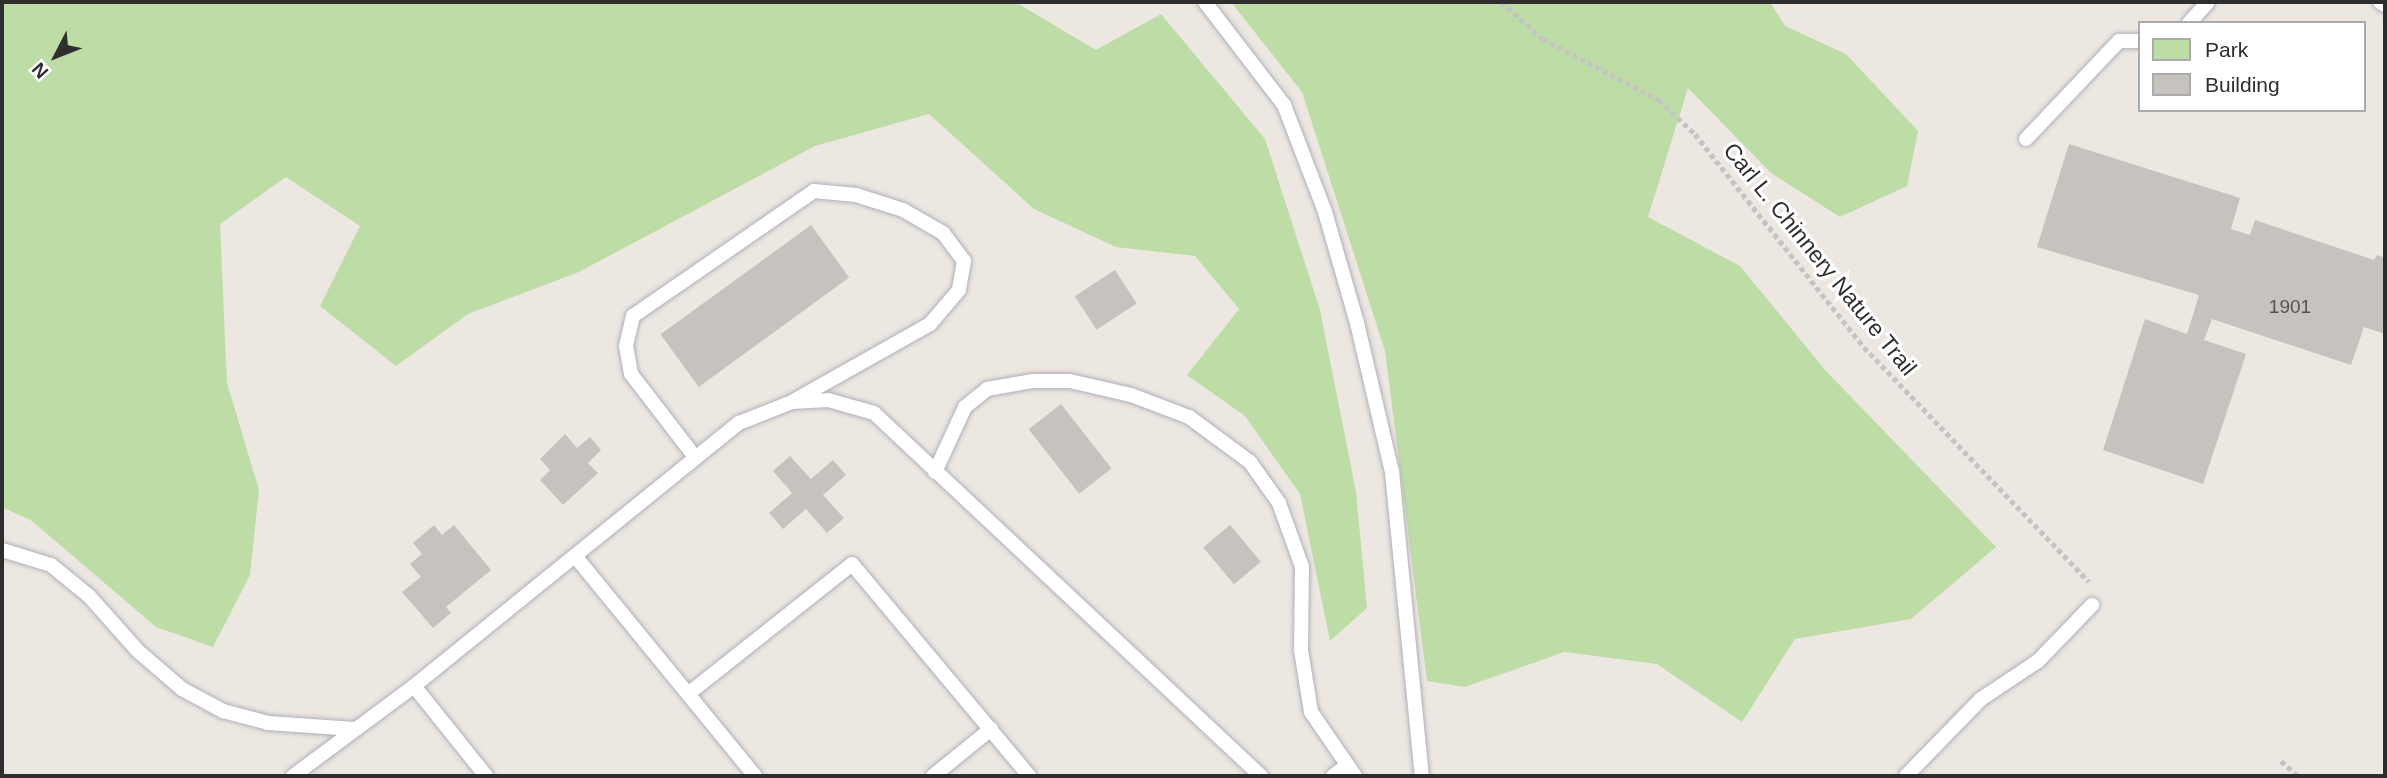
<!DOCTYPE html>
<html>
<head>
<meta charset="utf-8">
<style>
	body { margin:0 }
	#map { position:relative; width:2387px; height:778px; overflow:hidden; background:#ede7e2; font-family:Helvetica,sans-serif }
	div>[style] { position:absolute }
	.green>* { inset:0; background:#bedca6 }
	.building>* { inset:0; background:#c6c2bd; transform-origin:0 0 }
	.path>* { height:4.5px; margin-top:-2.25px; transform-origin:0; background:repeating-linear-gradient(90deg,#c4c4c4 0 5px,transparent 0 8.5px) }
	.roads { filter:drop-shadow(0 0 2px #afb1b8) drop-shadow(0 0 2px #afb1b8) }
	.lane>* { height:14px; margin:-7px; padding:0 7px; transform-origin:7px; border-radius:7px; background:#fff }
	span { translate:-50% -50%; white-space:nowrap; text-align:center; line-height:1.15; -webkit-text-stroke:6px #fff; paint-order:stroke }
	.number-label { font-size:19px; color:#545352 }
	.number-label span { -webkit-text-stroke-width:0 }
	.street-label { font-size:23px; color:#2e2e2e }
	.frame { position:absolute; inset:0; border:4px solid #2e2e2e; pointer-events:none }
	.legend { position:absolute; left:2138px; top:21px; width:228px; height:91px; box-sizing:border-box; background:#fff; border:2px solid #ababab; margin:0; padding:9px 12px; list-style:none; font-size:21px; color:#2e2e2e }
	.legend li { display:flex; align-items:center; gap:14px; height:35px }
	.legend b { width:35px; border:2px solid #ababab }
	.north { position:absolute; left:21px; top:21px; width:70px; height:70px; -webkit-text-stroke:5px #fff; paint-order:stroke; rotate:228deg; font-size:19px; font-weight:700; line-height:28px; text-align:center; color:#2e2e2e }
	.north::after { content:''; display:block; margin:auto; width:24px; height:32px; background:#2e2e2e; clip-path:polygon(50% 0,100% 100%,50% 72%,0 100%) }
</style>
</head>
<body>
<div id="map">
	<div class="green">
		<i style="clip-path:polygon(2px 2px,1015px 2px,1096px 50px,1161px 14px,1265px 139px,1320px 310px,1356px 492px,1367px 608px,1330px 641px,1300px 494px,1245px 416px,1187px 375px,1239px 309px,1195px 256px,1116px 247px,1034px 209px,929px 114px,815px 146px,579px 272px,468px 314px,396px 366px,320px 306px,360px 226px,286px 177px,220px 224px,227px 383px,259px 490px,250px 575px,213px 647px,156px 627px,32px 521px,2px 507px)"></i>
		<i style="clip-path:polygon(1231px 2px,1770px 2px,1785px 26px,1846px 54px,1918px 131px,1907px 186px,1840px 217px,1771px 173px,1688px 88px,1648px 217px,1740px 266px,1826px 371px,1996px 547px,1911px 619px,1795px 639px,1742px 722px,1657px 664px,1564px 652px,1465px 687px,1427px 681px,1385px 351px,1302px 92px)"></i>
	</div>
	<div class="building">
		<i style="clip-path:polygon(2069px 144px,2240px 198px,2231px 229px,2250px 235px,2255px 220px,2374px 260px,2377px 255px,2385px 258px,2385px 334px,2364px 327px,2351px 365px,2212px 319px,2204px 340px,2246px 354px,2203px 484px,2103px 450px,2145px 319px,2187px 334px,2199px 295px,2037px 247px)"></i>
		<i style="left:811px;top:225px;width:65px;height:186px;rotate:54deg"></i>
		<i style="left:1115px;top:270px;width:40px;height:48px;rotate:57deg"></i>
		<i style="left:1061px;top:404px;width:82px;height:41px;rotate:52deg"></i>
		<i style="clip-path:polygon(565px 434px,577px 448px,590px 437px,601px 450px,588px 463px,598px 473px,563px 505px,540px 480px,550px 470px,540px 459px)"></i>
		<i style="clip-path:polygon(790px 456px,811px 479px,833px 460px,846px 475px,823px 495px,844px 518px,827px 533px,806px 509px,783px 529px,769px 513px,792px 493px,773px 471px)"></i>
		<i style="clip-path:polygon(434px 525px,442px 535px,454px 525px,491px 570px,446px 607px,451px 613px,433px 628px,402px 592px,421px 577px,410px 564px,422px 554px,413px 543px)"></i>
		<i style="left:1230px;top:525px;width:48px;height:35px;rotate:50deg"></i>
	</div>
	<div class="path">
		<i style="left:1501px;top:2px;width:56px;rotate:41.4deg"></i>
		<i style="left:1543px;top:39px;width:131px;rotate:27.7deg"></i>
		<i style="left:1659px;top:100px;width:50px;rotate:43.4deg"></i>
		<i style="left:1695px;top:134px;width:272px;rotate:51.6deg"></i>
		<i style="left:1864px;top:347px;width:325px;rotate:46.2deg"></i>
		<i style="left:2281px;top:761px;width:23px;rotate:41deg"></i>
	</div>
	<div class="roads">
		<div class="lane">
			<i style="left:1205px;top:2px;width:130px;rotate:52.5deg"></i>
			<i style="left:1284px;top:105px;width:115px;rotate:69deg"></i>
			<i style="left:1325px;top:212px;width:116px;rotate:73.9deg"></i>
			<i style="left:1357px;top:323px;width:153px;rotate:76.8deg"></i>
			<i style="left:1392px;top:472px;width:305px;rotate:84.4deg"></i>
			<i style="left:2380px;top:2px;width:6px;rotate:31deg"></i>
			<i style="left:2189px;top:23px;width:28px;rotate:-48deg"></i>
			<i style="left:2026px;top:139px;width:135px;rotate:-46.5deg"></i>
			<i style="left:2119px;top:41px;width:21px"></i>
			<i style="left:695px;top:457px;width:105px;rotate:-127.6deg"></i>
			<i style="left:631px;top:374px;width:28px;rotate:-100deg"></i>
			<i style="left:626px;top:346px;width:31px;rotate:-77deg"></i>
			<i style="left:633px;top:316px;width:220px;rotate:-34.6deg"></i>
			<i style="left:814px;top:191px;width:42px;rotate:5.4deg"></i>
			<i style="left:856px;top:195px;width:49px;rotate:17.7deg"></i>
			<i style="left:903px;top:210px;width:46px;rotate:29.9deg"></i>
			<i style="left:943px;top:233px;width:35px;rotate:53deg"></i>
			<i style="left:964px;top:261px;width:29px;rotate:100deg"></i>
			<i style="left:959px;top:290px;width:45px;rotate:130.5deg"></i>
			<i style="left:930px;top:324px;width:155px;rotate:150.6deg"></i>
			<i style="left:935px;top:472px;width:72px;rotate:-65.2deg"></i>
			<i style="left:965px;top:407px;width:28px;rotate:-39deg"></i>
			<i style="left:987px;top:389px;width:47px;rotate:-9.9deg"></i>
			<i style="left:1033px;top:381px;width:37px"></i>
			<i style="left:1070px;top:381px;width:63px;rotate:12.9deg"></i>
			<i style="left:1131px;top:395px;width:62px;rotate:20.8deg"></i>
			<i style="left:1189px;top:417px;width:76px;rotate:36.4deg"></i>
			<i style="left:1250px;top:462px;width:50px;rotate:54.7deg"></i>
			<i style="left:1279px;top:503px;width:68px;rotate:70.2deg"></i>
			<i style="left:1302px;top:567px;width:83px;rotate:90.7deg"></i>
			<i style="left:1301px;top:650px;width:63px;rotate:80.8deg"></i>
			<i style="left:1311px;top:712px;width:78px;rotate:55.5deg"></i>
			<i style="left:2px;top:550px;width:51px;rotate:17deg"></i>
			<i style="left:51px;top:565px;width:49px;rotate:39.2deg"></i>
			<i style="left:89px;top:596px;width:74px;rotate:48.3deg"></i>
			<i style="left:138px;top:651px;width:58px;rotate:40.8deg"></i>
			<i style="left:182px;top:689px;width:47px;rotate:28.2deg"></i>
			<i style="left:223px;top:711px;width:47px;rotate:14.9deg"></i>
			<i style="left:268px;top:723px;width:87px;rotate:3.9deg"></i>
			<i style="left:575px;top:556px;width:284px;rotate:50.7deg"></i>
			<i style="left:414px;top:686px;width:115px;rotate:51.3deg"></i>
			<i style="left:688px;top:694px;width:209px;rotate:-38.4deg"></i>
			<i style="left:852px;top:564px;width:276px;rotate:50.1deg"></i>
			<i style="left:293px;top:776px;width:151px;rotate:-36.6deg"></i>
			<i style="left:414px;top:686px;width:418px;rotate:-39deg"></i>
			<i style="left:739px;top:423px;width:57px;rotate:-21.6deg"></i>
			<i style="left:792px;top:402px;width:36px;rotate:-3deg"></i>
			<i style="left:828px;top:400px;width:48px;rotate:15.8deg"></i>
			<i style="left:874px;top:413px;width:531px;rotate:43.17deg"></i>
			<i style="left:933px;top:776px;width:75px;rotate:-39deg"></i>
			<i style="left:1333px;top:776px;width:16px;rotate:-38deg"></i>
			<i style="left:1906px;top:776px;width:107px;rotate:-45.8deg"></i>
			<i style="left:1981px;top:699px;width:69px;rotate:-33.7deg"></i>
			<i style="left:2038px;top:661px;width:78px;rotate:-46deg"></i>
		</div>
	</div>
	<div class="number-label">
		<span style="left:2290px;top:307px">1901</span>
	</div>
	<div class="street-label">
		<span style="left:1820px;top:259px;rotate:51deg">Carl L. Chinnery Nature Trail</span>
	</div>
	<div class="frame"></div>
	<ul class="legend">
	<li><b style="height:19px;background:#bedca6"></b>Park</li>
	<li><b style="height:19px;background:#c6c2bd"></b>Building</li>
	</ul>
	<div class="north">N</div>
</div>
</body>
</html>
